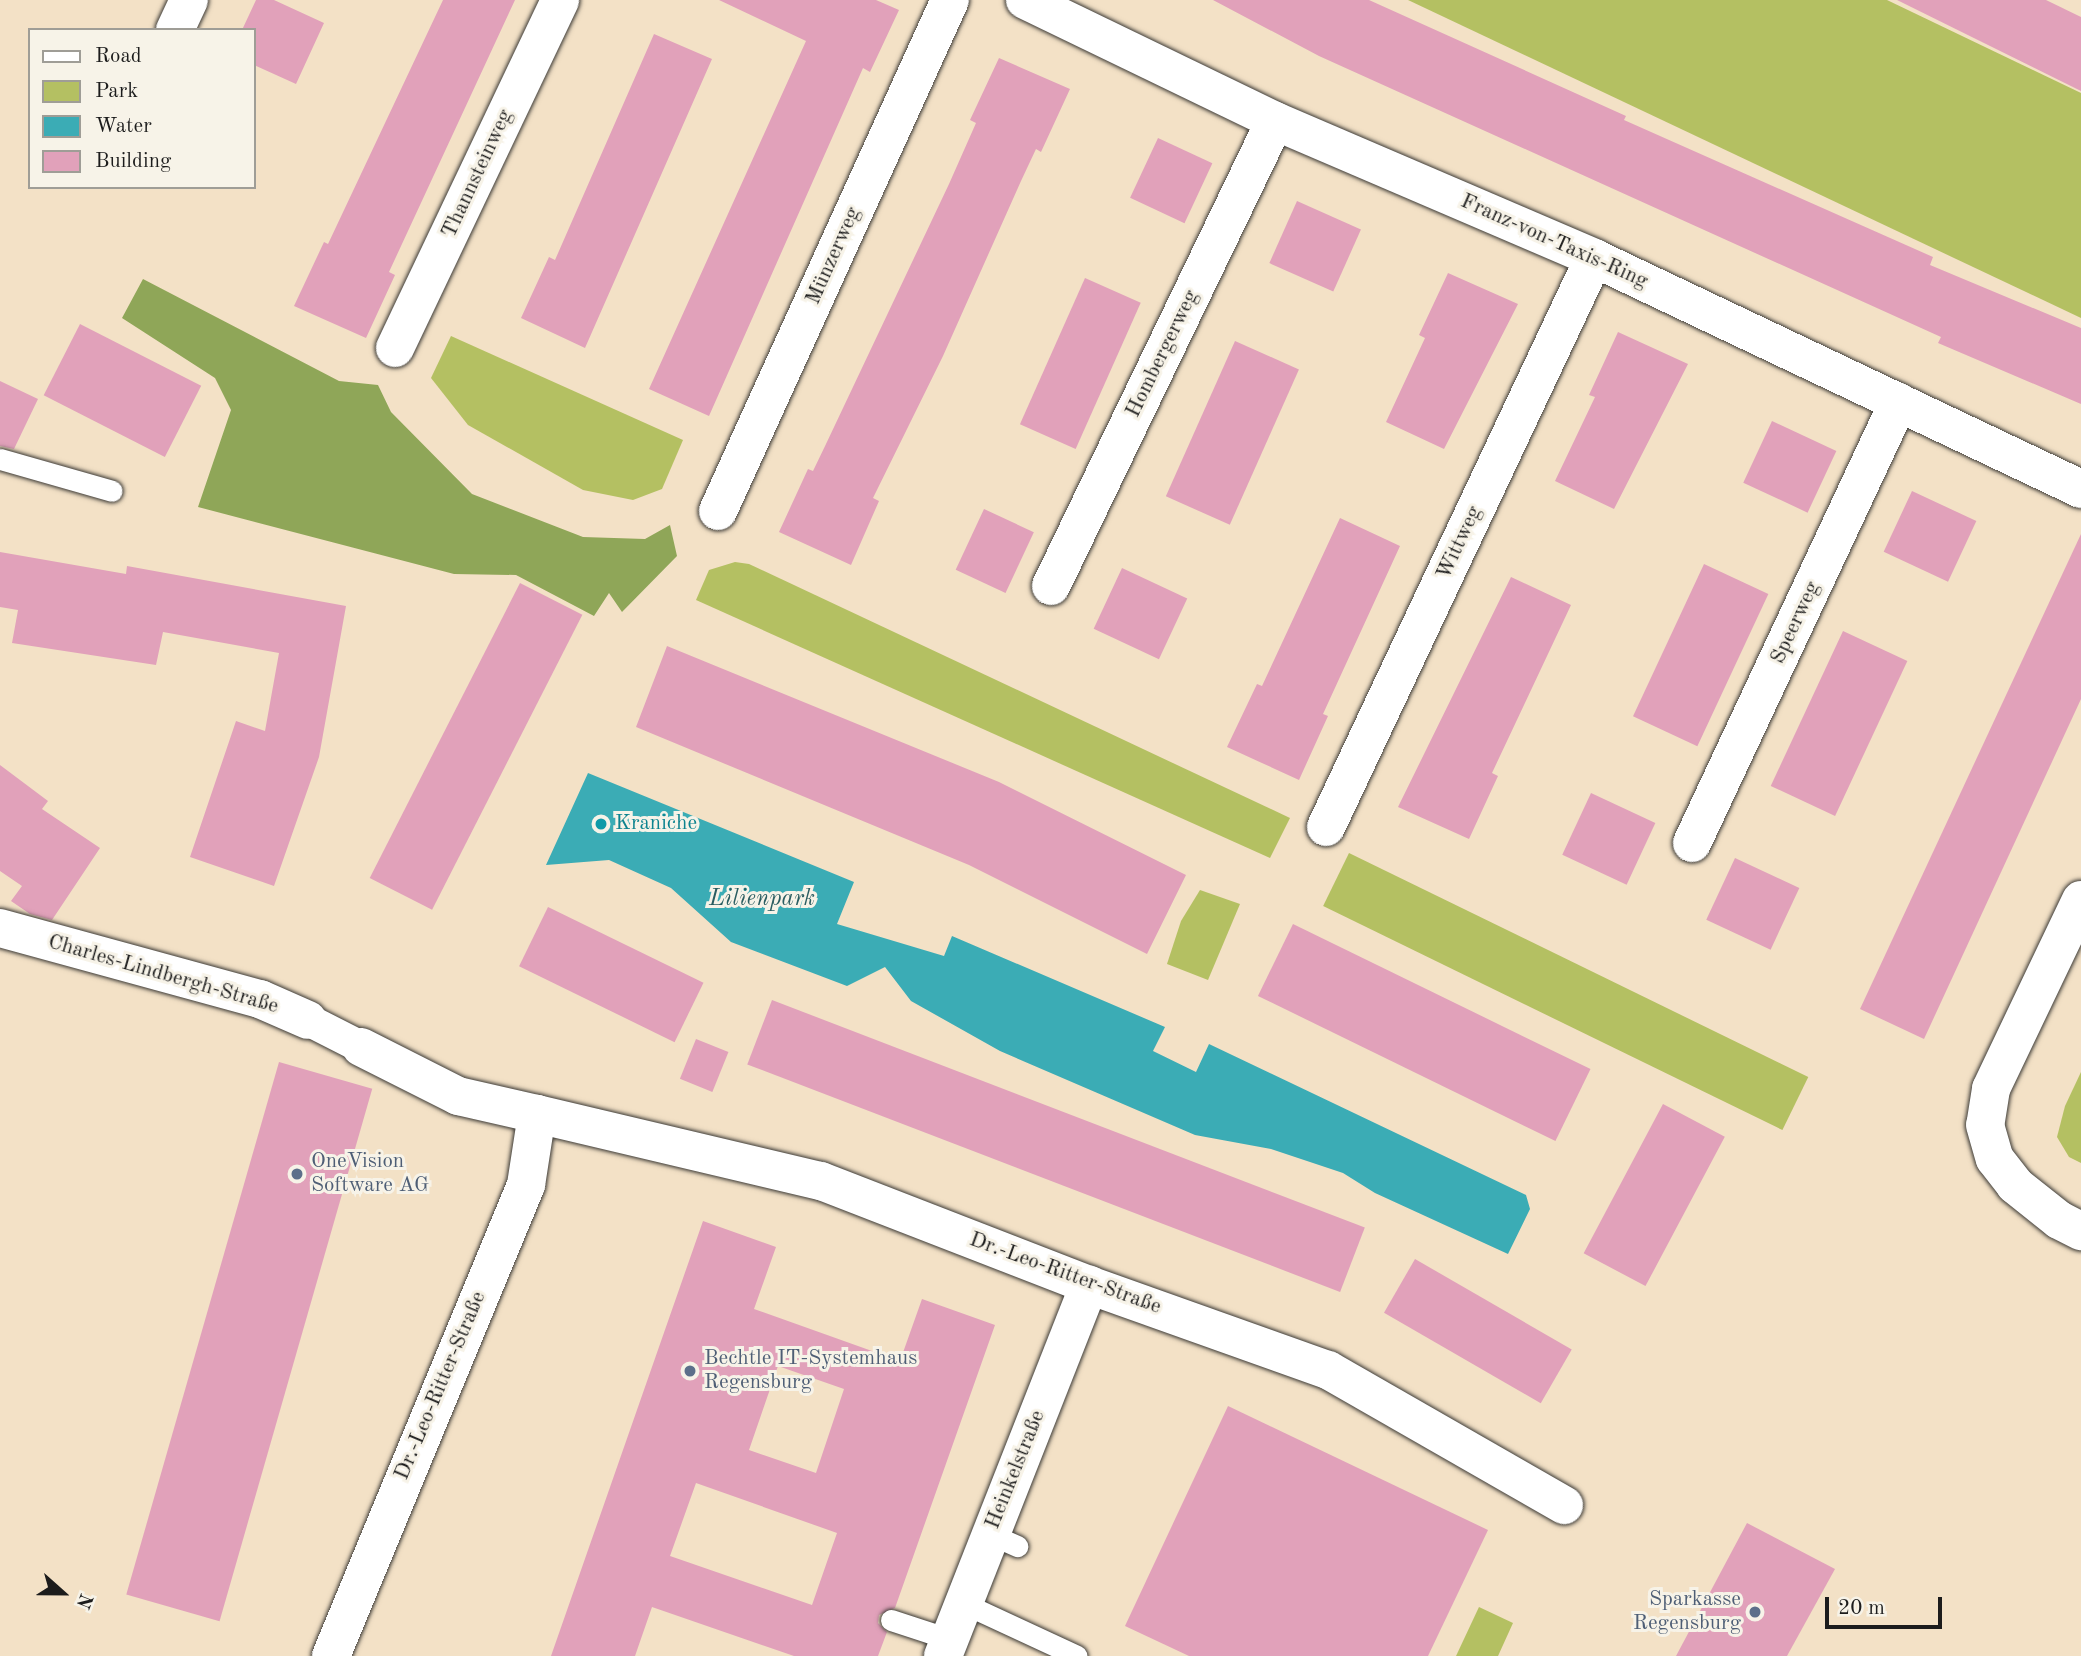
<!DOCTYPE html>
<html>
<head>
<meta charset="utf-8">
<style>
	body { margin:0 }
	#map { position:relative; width:2081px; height:1656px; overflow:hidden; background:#f3e1c6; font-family:"Old Standard TT",serif }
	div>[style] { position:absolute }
	.green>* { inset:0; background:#b4c062; transform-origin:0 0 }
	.forest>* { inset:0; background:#8fa658 }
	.water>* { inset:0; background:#3bacb5 }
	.building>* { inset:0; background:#e1a1ba; transform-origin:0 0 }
	.roads { filter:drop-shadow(0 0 2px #3c3a36) drop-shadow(0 0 2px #3c3a36) }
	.service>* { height:21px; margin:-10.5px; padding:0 10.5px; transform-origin:10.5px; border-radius:10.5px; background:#fff }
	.pedestrian>* { height:32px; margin:-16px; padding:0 16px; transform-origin:16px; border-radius:16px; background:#fff }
	.minor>* { height:38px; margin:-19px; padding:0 19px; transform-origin:19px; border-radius:19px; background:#fff }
	.tertiary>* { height:38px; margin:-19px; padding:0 19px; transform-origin:19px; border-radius:19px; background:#fff }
	.dots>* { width:19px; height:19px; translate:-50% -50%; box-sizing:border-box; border:4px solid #f7f3e8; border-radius:50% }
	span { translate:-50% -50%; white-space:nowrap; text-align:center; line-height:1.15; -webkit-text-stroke:6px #f7f3e8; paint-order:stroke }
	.street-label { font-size:21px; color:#1c1c1c }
	.culture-label { font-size:21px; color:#0d838f }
	.left { translate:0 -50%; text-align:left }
	.service-label { font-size:21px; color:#4e5e75 }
	.right { translate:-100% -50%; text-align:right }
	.water-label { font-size:23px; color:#2a5d61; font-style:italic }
	.legend { position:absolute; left:28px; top:28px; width:228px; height:161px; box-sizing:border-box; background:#f7f3e8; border:2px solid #9f9d96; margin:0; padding:9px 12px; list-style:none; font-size:21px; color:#1c1c1c }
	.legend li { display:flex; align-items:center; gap:14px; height:35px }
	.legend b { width:35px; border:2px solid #9f9d96 }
	.north { position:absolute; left:28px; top:1558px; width:70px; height:70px; -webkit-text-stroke:5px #f7f3e8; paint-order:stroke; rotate:111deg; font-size:19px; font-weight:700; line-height:28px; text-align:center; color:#1c1c1c }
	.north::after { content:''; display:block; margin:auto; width:24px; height:32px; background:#1c1c1c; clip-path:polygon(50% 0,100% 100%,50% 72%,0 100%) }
	.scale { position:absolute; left:1825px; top:1597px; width:117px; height:32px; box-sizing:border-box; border:4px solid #1c1c1c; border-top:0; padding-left:9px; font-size:21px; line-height:24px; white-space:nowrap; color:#1c1c1c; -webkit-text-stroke:5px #f7f3e8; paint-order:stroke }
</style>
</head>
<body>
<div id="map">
	<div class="green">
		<i style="clip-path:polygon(1408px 0,1887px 0,2081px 93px,2081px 318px)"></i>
		<i style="clip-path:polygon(451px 336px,683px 440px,662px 489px,633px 500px,583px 490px,468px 425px,431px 378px)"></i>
		<i style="clip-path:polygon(735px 562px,749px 564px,1290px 818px,1270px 858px,696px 600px,709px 570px)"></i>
		<i style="left:1349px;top:853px;width:511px;height:59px;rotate:26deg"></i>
		<i style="clip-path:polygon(1200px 890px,1240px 904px,1208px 980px,1167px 964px,1181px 921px)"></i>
		<i style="clip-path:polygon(2081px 1072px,2081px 1163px,2069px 1157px,2057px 1137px,2065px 1106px)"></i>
		<i style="clip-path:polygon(1479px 1607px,1513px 1623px,1498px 1656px,1456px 1656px)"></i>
	</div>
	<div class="forest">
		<i style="clip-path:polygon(143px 279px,339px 381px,378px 385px,391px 412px,472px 494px,583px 537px,645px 539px,670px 525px,677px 556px,622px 612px,609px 593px,594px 616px,516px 575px,454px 574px,198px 507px,231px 410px,215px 378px,122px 318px)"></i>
	</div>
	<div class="water">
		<i style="clip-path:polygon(588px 773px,854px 882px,837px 924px,944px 956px,952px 936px,1165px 1027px,1153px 1051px,1196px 1072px,1209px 1044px,1526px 1195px,1530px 1209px,1508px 1254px,1375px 1193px,1343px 1173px,1271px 1149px,1195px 1135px,1000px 1051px,911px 1001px,885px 967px,847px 986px,731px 942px,671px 888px,609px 860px,546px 865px)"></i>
	</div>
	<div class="building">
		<i style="clip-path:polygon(256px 0,274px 0,324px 23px,296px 84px,254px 65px,254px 30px,242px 30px)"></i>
		<i style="clip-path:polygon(443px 0,515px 0,389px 272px,395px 275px,366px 338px,294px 306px,324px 242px,328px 244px)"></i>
		<i style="clip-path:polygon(719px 0,876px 0,899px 10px,870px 72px,863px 68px,709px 416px,649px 389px,806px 41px)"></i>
		<i style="clip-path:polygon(1213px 0,1369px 0,1626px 116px,1624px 120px,1933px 257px,1930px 265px,2081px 328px,2081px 404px,1938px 343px,1941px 337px,1319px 56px)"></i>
		<i style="clip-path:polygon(1897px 0,2046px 0,2081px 17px,2081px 91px)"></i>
		<i style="clip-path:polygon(654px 34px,712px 59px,585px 348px,521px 318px,549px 257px,555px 260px)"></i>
		<i style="clip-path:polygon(999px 58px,1070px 89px,1041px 152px,1036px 149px,1021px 181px,943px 356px,873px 498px,879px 501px,851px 565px,779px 532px,808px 469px,813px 471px,826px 444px,949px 184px,976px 123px,970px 120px)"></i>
		<i style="left:1158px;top:138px;width:60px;height:66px;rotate:25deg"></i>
		<i style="left:1297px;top:201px;width:70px;height:68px;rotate:24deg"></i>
		<i style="clip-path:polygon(1448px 273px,1518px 304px,1444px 449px,1386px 422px,1425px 338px,1419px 335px)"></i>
		<i style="left:1085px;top:278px;width:61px;height:160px;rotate:24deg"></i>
		<i style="left:80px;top:324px;width:136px;height:80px;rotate:27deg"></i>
		<i style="clip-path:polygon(1618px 332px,1688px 364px,1614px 509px,1555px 481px,1595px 397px,1589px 395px)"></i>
		<i style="left:1235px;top:341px;width:70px;height:170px;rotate:24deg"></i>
		<i style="clip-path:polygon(0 381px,38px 399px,14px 449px,0 446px)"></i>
		<i style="left:1772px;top:421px;width:71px;height:68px;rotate:25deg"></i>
		<i style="left:1912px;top:491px;width:71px;height:67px;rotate:25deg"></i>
		<i style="left:984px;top:509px;width:55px;height:67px;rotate:25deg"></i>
		<i style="clip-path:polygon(1340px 518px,1400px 546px,1323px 714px,1328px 716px,1299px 780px,1227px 747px,1257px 684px,1262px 686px)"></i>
		<i style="clip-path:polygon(2081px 534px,2081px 699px,1924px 1039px,1860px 1009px)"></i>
		<i style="clip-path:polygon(0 552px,126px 574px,127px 566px,346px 606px,319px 757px,274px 886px,190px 857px,236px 721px,265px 731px,279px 653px,163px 632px,156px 665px,12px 643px,18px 610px,0 607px)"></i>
		<i style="left:1704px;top:564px;width:71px;height:168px;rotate:25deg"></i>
		<i style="left:1122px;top:568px;width:72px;height:67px;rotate:25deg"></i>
		<i style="clip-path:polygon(1511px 577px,1571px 605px,1492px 773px,1498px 776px,1469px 839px,1398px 807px)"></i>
		<i style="left:520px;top:583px;width:70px;height:331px;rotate:27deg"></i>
		<i style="left:1843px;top:631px;width:71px;height:171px;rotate:25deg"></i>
		<i style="clip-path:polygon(667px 646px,999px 782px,1186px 875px,1147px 954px,969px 865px,636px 727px)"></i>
		<i style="clip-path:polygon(0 765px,48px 801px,42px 809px,100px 848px,52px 920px,30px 914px,11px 901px,22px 886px,0 871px)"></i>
		<i style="left:1591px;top:793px;width:71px;height:68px;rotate:25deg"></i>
		<i style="left:1735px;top:858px;width:71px;height:68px;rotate:25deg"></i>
		<i style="left:548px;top:907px;width:173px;height:66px;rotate:26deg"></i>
		<i style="left:1293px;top:924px;width:331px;height:80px;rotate:26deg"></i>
		<i style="left:772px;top:1000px;width:635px;height:69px;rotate:21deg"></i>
		<i style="left:696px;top:1039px;width:35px;height:43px;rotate:22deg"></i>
		<i style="left:279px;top:1062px;width:97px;height:554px;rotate:16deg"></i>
		<i style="left:1663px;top:1104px;width:70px;height:169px;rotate:28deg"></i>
		<i style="clip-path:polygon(evenodd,703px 1221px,776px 1247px,754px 1309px,900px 1361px,922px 1299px,995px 1325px,895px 1608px,879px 1615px,878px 1623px,887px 1632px,878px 1656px,794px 1656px,652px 1607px,635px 1656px,551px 1656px,703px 1221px,778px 1366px,844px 1389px,816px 1473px,749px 1450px,778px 1366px,703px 1221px,696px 1483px,837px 1533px,812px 1605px,670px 1556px,696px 1483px)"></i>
		<i style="left:1415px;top:1259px;width:181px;height:62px;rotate:30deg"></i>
		<i style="clip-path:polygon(1228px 1406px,1488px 1530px,1428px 1656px,1189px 1656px,1125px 1626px)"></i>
		<i style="clip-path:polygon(1747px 1523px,1835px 1569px,1787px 1656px,1676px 1656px)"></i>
	</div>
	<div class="roads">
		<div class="service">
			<i style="left:0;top:459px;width:116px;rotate:15.9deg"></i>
			<i style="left:990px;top:1534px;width:30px;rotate:24deg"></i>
			<i style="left:965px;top:1604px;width:123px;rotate:24.9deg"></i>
			<i style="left:891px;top:1620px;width:61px;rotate:18.1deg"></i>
		</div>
		<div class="pedestrian">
			<i style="left:308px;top:1020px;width:59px;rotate:27deg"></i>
		</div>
		<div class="minor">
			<i style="left:1025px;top:0;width:278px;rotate:25.8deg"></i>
			<i style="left:1275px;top:121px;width:347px;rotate:23.2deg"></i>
			<i style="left:1594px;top:258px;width:539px;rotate:25.38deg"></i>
			<i style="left:175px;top:30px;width:33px;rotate:-65deg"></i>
			<i style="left:395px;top:348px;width:385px;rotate:-64.6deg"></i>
			<i style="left:718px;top:511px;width:561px;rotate:-65.58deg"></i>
			<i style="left:1051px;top:586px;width:516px;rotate:-64.28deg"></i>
			<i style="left:1326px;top:827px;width:629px;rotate:-64.78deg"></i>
			<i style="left:1692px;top:843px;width:487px;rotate:-64.9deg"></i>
			<i style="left:0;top:928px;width:270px;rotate:15.3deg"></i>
			<i style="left:260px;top:999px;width:52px;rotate:23.6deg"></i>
			<i style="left:361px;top:1047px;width:109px;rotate:26.8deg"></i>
			<i style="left:458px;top:1096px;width:81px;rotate:12.8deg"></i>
			<i style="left:331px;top:1656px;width:510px;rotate:-67.51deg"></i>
			<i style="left:526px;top:1185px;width:72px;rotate:-81.2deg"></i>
			<i style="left:537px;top:1114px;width:292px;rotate:13.3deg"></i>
			<i style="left:821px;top:1181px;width:287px;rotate:21.2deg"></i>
			<i style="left:1089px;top:1285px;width:254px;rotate:19.6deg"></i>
			<i style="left:1328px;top:1370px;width:272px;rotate:29.8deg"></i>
			<i style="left:943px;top:1656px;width:399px;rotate:-68.5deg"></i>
		</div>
		<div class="tertiary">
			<i style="left:2081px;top:900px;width:209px;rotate:115.5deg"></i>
			<i style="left:1991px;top:1089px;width:36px;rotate:99deg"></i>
			<i style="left:1985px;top:1125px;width:35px;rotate:74deg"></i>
			<i style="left:1995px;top:1159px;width:33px;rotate:52deg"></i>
			<i style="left:2015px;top:1185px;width:56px;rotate:38.5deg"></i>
			<i style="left:2059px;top:1220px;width:25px;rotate:27deg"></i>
		</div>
	</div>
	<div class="dots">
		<i style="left:601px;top:824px;background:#0f9aa8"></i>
		<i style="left:297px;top:1174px;background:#5c6f8a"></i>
		<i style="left:690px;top:1371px;background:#5c6f8a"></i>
		<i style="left:1755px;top:1612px;background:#5c6f8a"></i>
	</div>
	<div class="street-label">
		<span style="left:478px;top:174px;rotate:-65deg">Thannsteinweg</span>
		<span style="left:1554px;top:242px;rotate:24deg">Franz-von-Taxis-Ring</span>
		<span style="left:834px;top:256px;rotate:-66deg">Münzerweg</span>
		<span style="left:1163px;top:354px;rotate:-64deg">Hombergerweg</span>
		<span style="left:1460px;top:543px;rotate:-65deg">Wittweg</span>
		<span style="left:1796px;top:623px;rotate:-65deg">Speerweg</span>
		<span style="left:163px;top:975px;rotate:16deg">Charles-Lindbergh-Straße</span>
		<span style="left:1065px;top:1274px;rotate:20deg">Dr.-Leo-Ritter-Straße</span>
		<span style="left:441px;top:1386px;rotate:-67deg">Dr.-Leo-Ritter-Straße</span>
		<span style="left:1016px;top:1470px;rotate:-68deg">Heinkelstraße</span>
	</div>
	<div class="culture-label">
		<span class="left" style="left:615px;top:824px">Kraniche</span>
	</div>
	<div class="service-label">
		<span class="left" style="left:311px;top:1174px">OneVision<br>Software AG</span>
		<span class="left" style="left:704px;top:1371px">Bechtle IT-Systemhaus<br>Regensburg</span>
		<span class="right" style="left:1741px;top:1612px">Sparkasse<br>Regensburg</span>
	</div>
	<div class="water-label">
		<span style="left:762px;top:899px">Lilienpark</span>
	</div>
	<ul class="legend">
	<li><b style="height:9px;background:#fff"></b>Road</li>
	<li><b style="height:19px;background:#b4c062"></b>Park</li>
	<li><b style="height:19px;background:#3bacb5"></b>Water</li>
	<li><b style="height:19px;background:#e1a1ba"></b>Building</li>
	</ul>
	<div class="north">N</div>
	<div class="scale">20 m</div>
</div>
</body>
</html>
